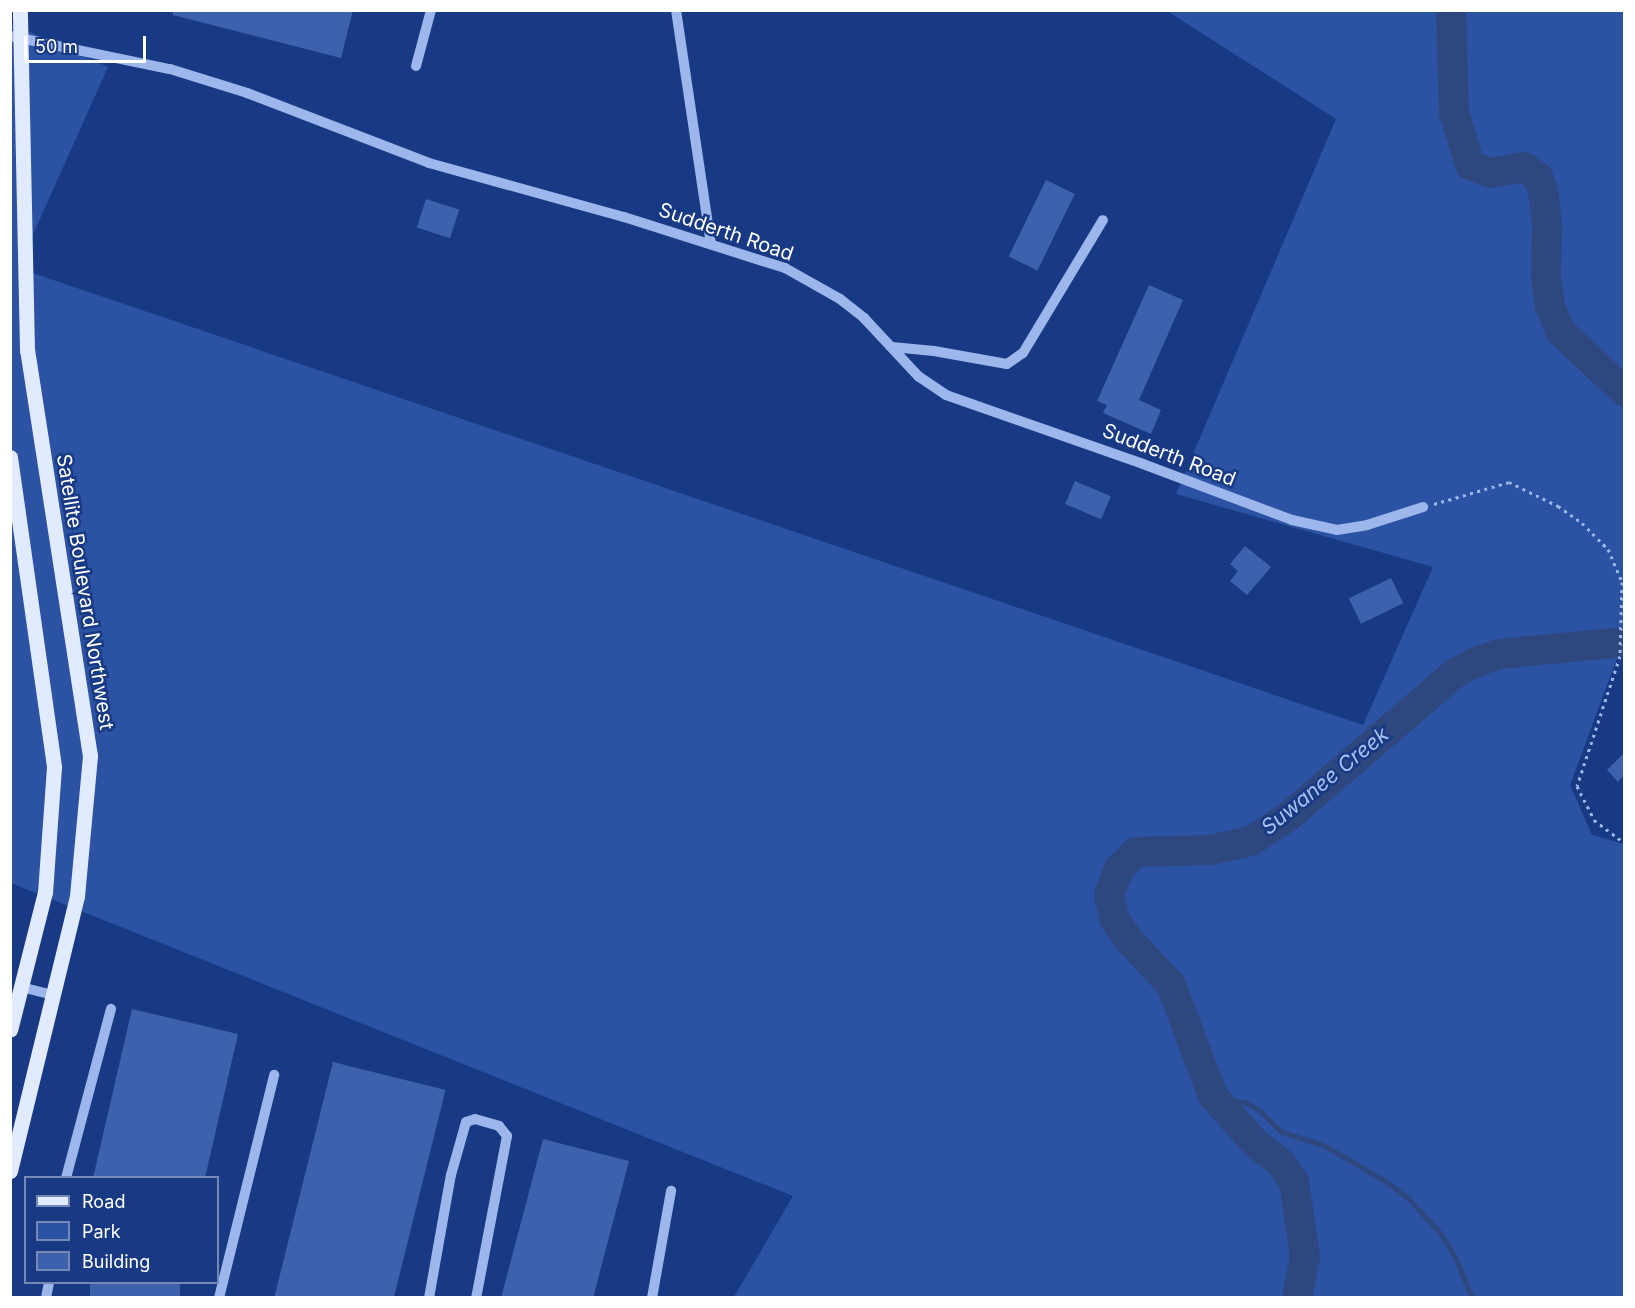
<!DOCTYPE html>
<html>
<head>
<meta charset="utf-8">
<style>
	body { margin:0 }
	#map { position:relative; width:1635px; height:1308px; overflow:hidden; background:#183a84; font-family:Inter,sans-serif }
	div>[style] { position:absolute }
	.green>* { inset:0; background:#2b52a3 }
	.stream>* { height:5px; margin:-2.5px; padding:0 2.5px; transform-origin:2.5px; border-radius:2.5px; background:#2e487f }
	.river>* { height:30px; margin:-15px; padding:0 15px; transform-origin:15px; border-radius:15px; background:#2e487f }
	.building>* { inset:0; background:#3d61ac; transform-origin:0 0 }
	.path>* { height:3px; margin-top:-1.5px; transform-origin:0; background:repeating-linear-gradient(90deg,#9db7ec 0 3px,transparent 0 7.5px) }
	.minor>* { height:10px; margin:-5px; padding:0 5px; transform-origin:5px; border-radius:5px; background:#9db7ec }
	.major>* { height:15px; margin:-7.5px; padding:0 7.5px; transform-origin:7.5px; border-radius:7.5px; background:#e2eaff }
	span { translate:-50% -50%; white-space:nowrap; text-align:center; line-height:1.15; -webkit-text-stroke:5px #183a84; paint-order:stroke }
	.street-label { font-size:20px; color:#fff }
	.water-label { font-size:21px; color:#a8c2f4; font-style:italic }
	.frame { position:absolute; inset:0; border:12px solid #fff; pointer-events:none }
	.legend { position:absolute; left:24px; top:1176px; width:195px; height:108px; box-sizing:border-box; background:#183a84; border:2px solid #7489b5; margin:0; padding:8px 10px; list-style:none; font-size:18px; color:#fff }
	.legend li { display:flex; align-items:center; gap:12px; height:30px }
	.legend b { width:30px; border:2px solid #7489b5 }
	.scale { position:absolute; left:24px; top:36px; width:122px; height:27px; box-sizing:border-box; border:3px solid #fff; border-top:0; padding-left:8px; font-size:18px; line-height:21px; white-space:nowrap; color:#fff; -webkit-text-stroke:4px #183a84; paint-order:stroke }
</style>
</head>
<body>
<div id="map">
	<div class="green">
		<i style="clip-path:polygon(1167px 11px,1624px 11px,1624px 653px,1618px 656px,1570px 785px,1592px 835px,1624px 844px,1624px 1297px,734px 1297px,793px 1196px,11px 883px,10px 23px,108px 67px,18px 268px,1363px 725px,1433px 567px,1176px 494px,1336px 119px)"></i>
	</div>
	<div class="stream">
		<i style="left:1213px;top:1096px;width:35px;rotate:12deg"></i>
		<i style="left:1247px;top:1103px;width:15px;rotate:32deg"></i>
		<i style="left:1260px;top:1111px;width:30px;rotate:44deg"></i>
		<i style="left:1282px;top:1132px;width:45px;rotate:18deg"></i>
		<i style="left:1325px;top:1146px;width:73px;rotate:30.4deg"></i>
		<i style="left:1388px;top:1183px;width:25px;rotate:37deg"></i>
		<i style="left:1408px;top:1198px;width:49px;rotate:47.5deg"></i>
		<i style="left:1441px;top:1234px;width:25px;rotate:58deg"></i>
		<i style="left:1454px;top:1255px;width:47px;rotate:67.3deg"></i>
	</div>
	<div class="river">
		<i style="left:1451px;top:10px;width:102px;rotate:88.3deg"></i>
		<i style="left:1454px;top:112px;width:55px;rotate:73.2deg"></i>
		<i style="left:1470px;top:165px;width:22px;rotate:21deg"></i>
		<i style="left:1491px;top:173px;width:34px;rotate:-10deg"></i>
		<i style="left:1524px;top:167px;width:17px;rotate:36deg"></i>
		<i style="left:1538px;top:177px;width:15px;rotate:70deg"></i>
		<i style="left:1543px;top:191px;width:35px;rotate:83deg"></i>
		<i style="left:1547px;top:226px;width:51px;rotate:91.1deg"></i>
		<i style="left:1546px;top:277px;width:29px;rotate:82deg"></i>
		<i style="left:1550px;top:306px;width:27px;rotate:68deg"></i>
		<i style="left:1560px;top:331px;width:88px;rotate:43.2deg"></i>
		<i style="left:1297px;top:1298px;width:42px;rotate:-79deg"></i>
		<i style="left:1305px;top:1257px;width:76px;rotate:-98.3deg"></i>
		<i style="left:1294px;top:1182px;width:22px;rotate:-124deg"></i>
		<i style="left:1282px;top:1164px;width:33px;rotate:-142deg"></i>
		<i style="left:1256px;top:1144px;width:64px;rotate:-131.9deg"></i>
		<i style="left:1213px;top:1096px;width:119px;rotate:-110.7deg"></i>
		<i style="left:1171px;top:985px;width:62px;rotate:-133deg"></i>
		<i style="left:1129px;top:940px;width:24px;rotate:-125deg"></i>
		<i style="left:1115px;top:920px;width:25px;rotate:-104deg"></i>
		<i style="left:1109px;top:896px;width:29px;rotate:-70deg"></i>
		<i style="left:1119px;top:869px;width:24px;rotate:-45deg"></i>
		<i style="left:1136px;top:852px;width:74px;rotate:-1.5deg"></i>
		<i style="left:1210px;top:850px;width:42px;rotate:-12.4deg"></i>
		<i style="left:1251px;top:841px;width:45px;rotate:-33.3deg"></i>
		<i style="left:1289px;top:816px;width:219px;rotate:-40.7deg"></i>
		<i style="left:1455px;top:673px;width:24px;rotate:-28deg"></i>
		<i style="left:1476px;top:662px;width:24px;rotate:-19deg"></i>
		<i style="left:1499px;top:654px;width:116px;rotate:-5.5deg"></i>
	</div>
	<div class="building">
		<i style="clip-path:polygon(173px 10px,353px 10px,341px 58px,173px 15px)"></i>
		<i style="left:1046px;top:180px;width:32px;height:85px;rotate:26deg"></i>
		<i style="left:426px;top:199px;width:35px;height:30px;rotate:18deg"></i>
		<i style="clip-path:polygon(1149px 285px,1183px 300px,1139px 400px,1161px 410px,1151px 434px,1103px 413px,1107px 405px,1097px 401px)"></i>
		<i style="left:1075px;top:481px;width:39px;height:25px;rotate:23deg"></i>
		<i style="clip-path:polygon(1245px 546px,1271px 567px,1247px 595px,1230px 581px,1238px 571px,1230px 564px)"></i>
		<i style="left:1391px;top:578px;width:28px;height:47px;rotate:64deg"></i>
		<i style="clip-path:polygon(1624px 753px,1624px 775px,1618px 782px,1607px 770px)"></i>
		<i style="clip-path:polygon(132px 1009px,238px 1034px,205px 1178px,93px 1178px)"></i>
		<i style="left:333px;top:1062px;width:116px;height:243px;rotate:14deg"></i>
		<i style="clip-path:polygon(543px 1139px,629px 1161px,593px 1298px,501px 1298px)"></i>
		<i style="left:90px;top:1282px;width:90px;height:16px"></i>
	</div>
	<div class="path">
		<i style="left:1434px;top:504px;width:78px;rotate:-16.3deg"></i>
		<i style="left:1509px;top:482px;width:55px;rotate:26.1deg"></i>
		<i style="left:1558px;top:506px;width:29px;rotate:35deg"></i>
		<i style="left:1582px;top:523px;width:37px;rotate:45deg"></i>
		<i style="left:1608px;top:549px;width:36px;rotate:67deg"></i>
		<i style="left:1622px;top:582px;width:71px;rotate:91.6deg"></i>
		<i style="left:1620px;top:656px;width:137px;rotate:108.3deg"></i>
		<i style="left:1577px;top:786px;width:38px;rotate:63deg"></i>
		<i style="left:1594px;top:820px;width:38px;rotate:37deg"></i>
	</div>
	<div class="minor">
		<i style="left:676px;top:10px;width:237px;rotate:81.5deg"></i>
		<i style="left:10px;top:36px;width:163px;rotate:11.7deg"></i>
		<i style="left:170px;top:69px;width:81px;rotate:17.3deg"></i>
		<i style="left:247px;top:93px;width:195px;rotate:21deg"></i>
		<i style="left:429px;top:163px;width:202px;rotate:15.5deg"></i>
		<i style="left:624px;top:217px;width:169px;rotate:17.6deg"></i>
		<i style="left:785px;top:268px;width:63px;rotate:29.4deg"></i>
		<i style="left:840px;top:299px;width:31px;rotate:38deg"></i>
		<i style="left:864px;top:318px;width:79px;rotate:47deg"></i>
		<i style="left:918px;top:376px;width:34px;rotate:34deg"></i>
		<i style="left:946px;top:395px;width:209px;rotate:19.3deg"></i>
		<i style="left:1143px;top:464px;width:159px;rotate:20.6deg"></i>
		<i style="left:1292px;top:520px;width:46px;rotate:12.5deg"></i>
		<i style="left:1337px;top:530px;width:30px;rotate:-9deg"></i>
		<i style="left:1367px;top:525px;width:59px;rotate:-17.8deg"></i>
		<i style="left:416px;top:66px;width:58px;rotate:-75deg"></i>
		<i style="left:892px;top:347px;width:42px;rotate:5.4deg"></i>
		<i style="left:934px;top:351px;width:74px;rotate:10.1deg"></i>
		<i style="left:1007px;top:364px;width:19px;rotate:-35deg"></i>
		<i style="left:1023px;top:353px;width:155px;rotate:-59deg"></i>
		<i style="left:21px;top:987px;width:33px;rotate:14deg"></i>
		<i style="left:66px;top:1178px;width:175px;rotate:-75.1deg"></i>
		<i style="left:46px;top:1298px;width:16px;rotate:-79deg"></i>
		<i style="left:219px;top:1298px;width:230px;rotate:-76.1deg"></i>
		<i style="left:429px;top:1298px;width:125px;rotate:-79.9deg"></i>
		<i style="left:451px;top:1175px;width:55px;rotate:-74.2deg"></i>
		<i style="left:466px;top:1122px;width:9px;rotate:-18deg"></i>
		<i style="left:475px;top:1119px;width:25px;rotate:16deg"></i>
		<i style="left:499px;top:1126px;width:13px;rotate:51deg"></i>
		<i style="left:507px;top:1136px;width:165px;rotate:100.8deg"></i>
		<i style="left:652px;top:1298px;width:109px;rotate:-79.9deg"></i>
	</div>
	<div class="major">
		<i style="left:10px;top:457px;width:313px;rotate:81.9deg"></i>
		<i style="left:54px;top:767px;width:125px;rotate:94.1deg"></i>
		<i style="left:45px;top:892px;width:142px;rotate:104.2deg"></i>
		<i style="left:10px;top:1171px;width:283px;rotate:-76.3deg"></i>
		<i style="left:77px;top:896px;width:141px;rotate:-84.7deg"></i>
		<i style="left:90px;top:756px;width:411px;rotate:-98.8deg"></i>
		<i style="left:27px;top:350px;width:340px;rotate:-91.2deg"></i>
	</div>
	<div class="street-label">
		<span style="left:726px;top:232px;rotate:19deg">Sudderth Road</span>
		<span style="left:1169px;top:455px;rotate:21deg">Sudderth Road</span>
		<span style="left:85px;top:592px;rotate:81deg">Satellite Boulevard Northwest</span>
	</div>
	<div class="water-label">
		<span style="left:1325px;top:781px;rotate:-39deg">Suwanee Creek</span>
	</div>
	<div class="frame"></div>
	<ul class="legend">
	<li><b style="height:8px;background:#e2eaff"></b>Road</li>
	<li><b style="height:16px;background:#2b52a3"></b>Park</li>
	<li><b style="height:16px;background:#3d61ac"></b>Building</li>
	</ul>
	<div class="scale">50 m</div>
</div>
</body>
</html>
